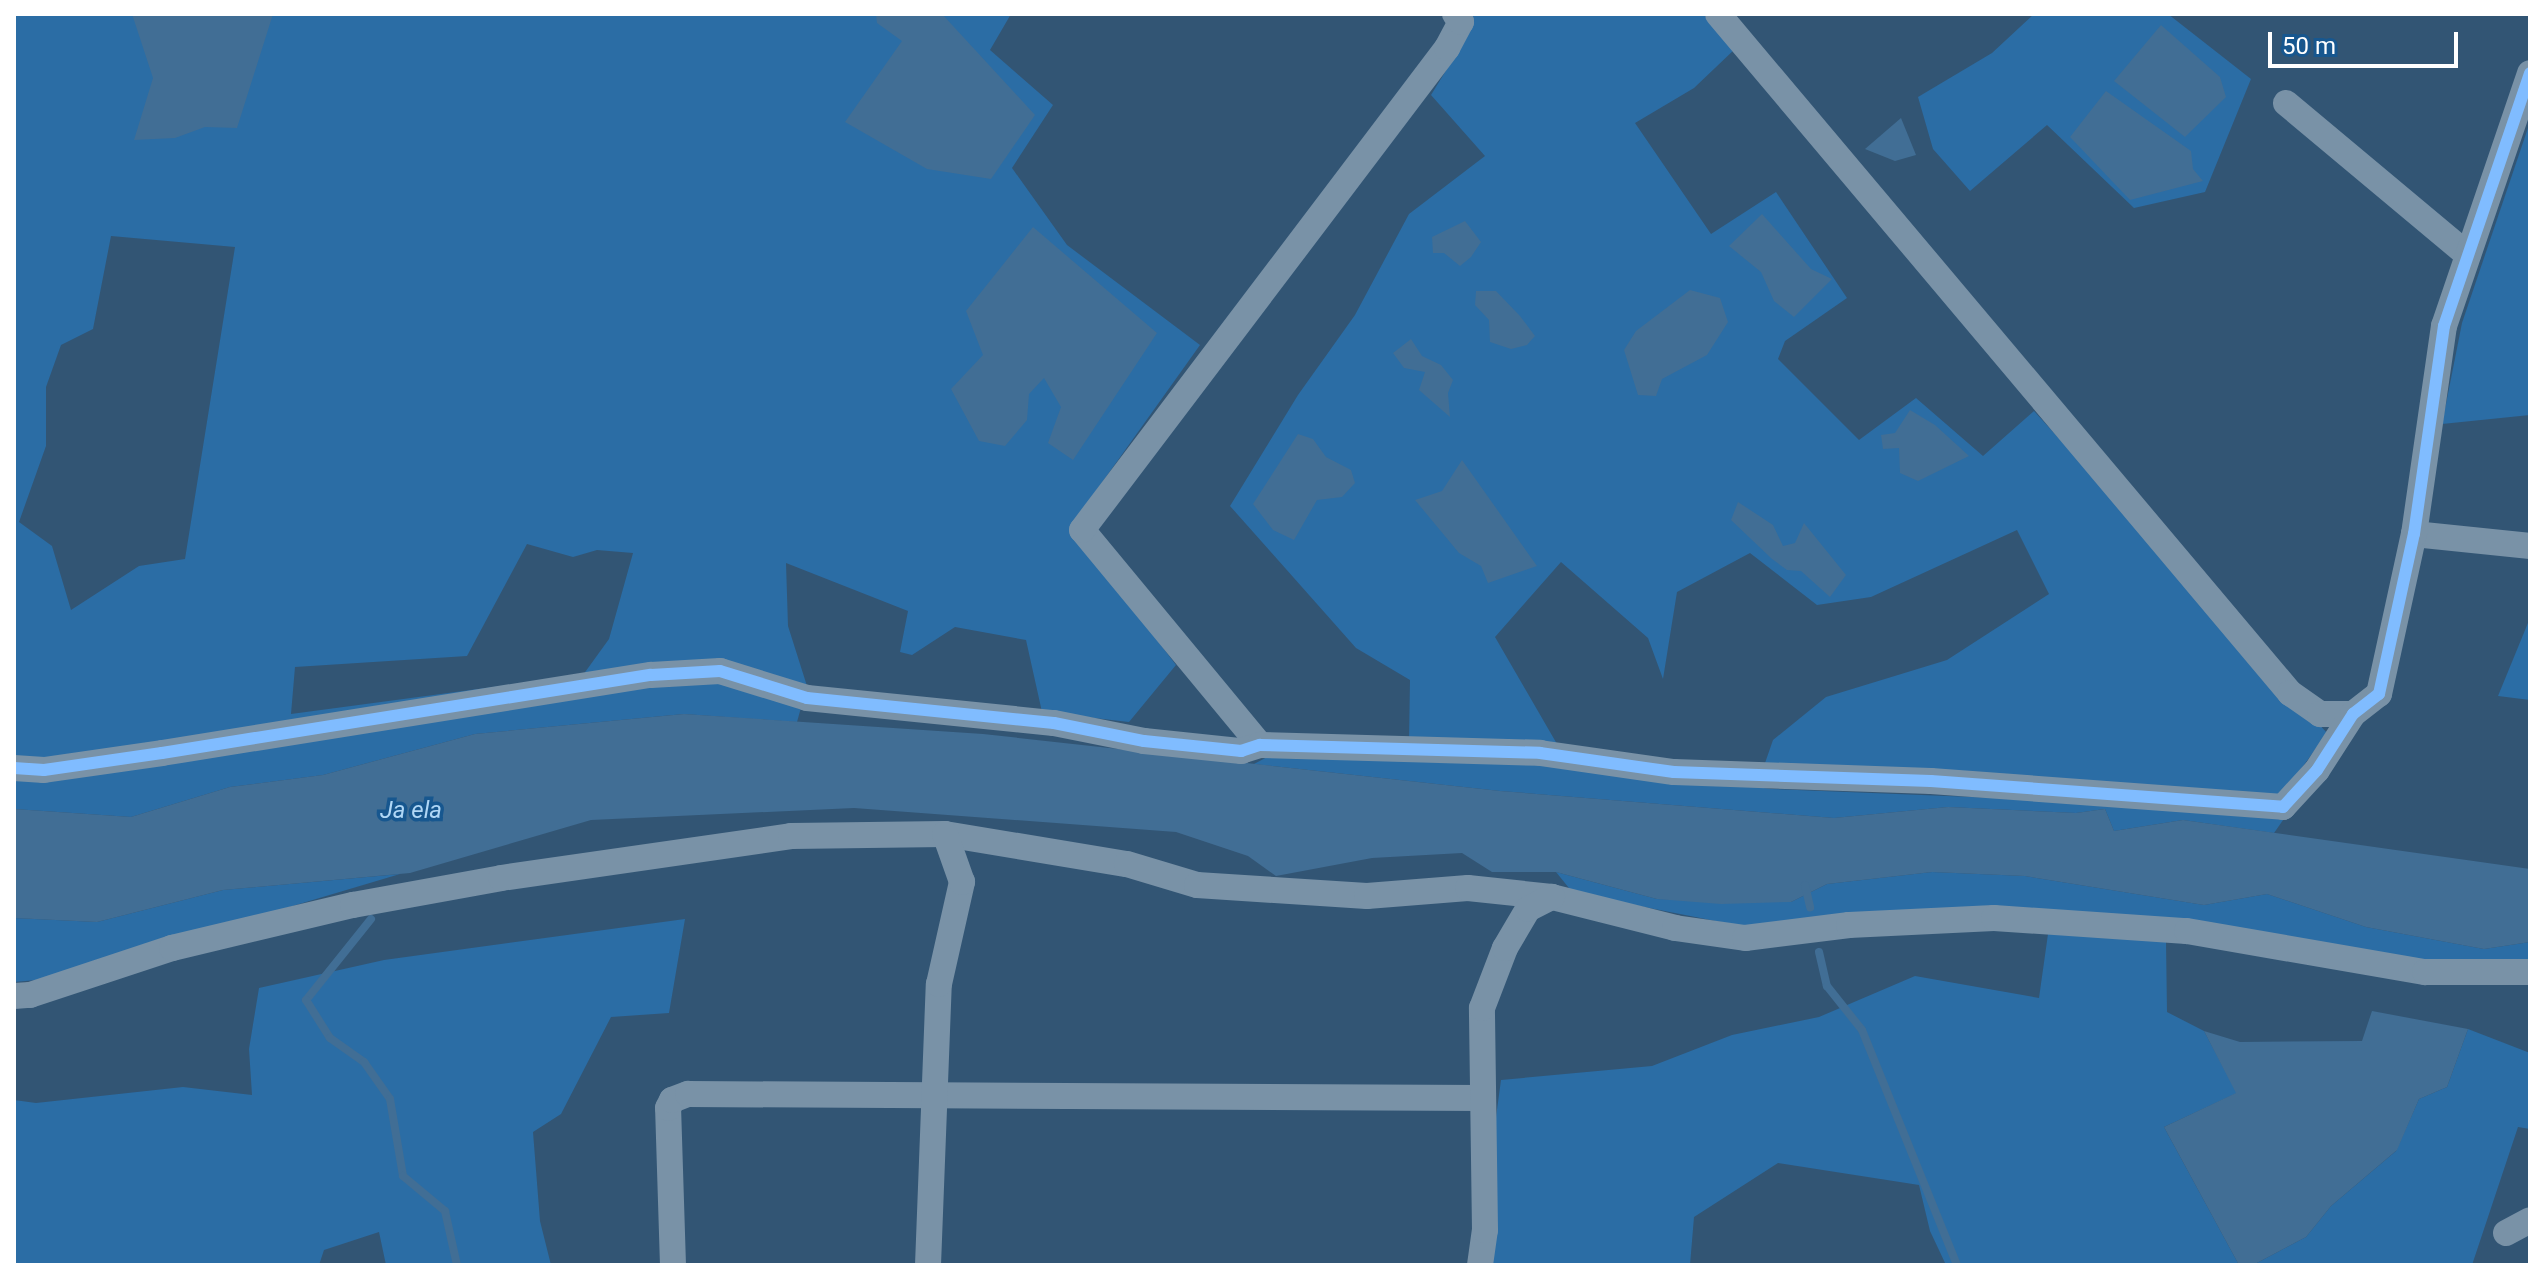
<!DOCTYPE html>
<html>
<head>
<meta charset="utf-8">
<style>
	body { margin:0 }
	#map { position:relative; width:2544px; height:1279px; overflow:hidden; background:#325574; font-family:Roboto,sans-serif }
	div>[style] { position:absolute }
	.green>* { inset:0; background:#2b6da5 }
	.water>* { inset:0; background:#416e95 }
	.stream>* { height:8px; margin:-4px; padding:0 4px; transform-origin:4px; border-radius:4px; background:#416e95 }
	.minor>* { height:26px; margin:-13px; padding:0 13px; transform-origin:13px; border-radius:13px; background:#7992a7 }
	.cycleway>* { height:12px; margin:-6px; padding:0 6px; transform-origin:6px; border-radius:6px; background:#80bcff }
	span { translate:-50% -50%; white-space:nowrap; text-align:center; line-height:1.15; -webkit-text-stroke:7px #17578f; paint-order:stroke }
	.water-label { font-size:24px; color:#b0d7f6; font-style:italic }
	.frame { position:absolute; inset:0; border:16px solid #fff; pointer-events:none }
	.scale { position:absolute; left:2268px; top:32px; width:190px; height:36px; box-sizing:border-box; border:4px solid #fff; border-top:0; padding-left:10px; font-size:24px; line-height:28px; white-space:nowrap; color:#fff; -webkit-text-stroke:6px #17578f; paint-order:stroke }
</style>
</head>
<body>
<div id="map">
	<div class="green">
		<i style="clip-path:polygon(evenodd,14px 14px,1011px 14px,990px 50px,1053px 105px,1012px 168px,1067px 245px,1200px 345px,1071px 526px,1176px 665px,1129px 722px,1042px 712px,1026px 640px,955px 627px,912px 655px,900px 652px,908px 611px,786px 563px,788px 626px,807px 686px,797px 722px,684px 714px,475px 734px,323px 775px,230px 787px,131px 817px,14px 809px,14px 14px,111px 236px,235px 247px,185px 559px,139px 566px,71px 610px,52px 546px,19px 522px,46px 446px,46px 387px,61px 345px,93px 329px,111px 236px,14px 14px,527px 544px,573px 557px,597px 550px,633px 553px,609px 639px,583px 675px,291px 714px,295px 667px,467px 656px,527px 544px)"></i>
		<i style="clip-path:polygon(1473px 14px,1703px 14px,1736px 48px,1694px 88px,1635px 123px,1711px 234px,1776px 192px,1847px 298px,1785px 341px,1778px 359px,1859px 440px,1916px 398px,1983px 456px,2034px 411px,2327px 733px,2278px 801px,1765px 763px,1773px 740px,1826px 697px,1947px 660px,2049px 594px,2017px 530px,1871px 597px,1817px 605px,1750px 553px,1677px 592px,1663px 679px,1648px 638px,1561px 562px,1495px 637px,1557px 744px,1409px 741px,1410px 680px,1356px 648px,1230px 506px,1298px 395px,1355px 315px,1409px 214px,1485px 156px,1431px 95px,1466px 38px)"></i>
		<i style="clip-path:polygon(2034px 14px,2168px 14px,2251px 79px,2205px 192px,2134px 208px,2047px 125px,1970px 191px,1933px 149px,1918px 97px,1992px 53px)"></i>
		<i style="clip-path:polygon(2530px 122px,2530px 415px,2442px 424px,2462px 323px)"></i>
		<i style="clip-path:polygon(2530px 618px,2530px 700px,2498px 696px)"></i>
		<i style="clip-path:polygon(1271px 755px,1554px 764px,1772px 789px,2290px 810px,2274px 833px,2183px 820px,2114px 831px,2105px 809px,2076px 813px,1948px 807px,1834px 818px,1500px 791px,1254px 764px)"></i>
		<i style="clip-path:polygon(1556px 872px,1657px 899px,1791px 902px,1827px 884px,1932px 872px,2025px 876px,2204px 905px,2267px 894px,2366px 927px,2484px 949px,2530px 942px,2530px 964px,2433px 964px,2195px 924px,1736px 925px,1573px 893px)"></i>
		<i style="clip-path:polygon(400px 874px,48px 979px,14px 982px,14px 918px,97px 922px,223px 890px)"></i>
		<i style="clip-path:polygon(685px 919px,669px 1013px,611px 1017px,561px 1114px,533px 1132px,540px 1221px,551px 1265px,386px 1265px,379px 1232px,324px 1250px,319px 1265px,14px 1265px,14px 1100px,36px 1103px,183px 1087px,252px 1095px,249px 1049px,259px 988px,384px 960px)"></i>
		<i style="clip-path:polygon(2048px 934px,2166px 941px,2167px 1012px,2204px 1031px,2237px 1093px,2164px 1127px,2239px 1265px,1946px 1265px,1930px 1231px,1919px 1185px,1778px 1163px,1694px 1217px,1690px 1265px,1476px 1265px,1501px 1080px,1652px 1066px,1732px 1035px,1819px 1017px,1915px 976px,2039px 998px)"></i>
		<i style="clip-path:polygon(2468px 1029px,2530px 1053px,2530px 1129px,2518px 1127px,2472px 1265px,2253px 1265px,2306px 1237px,2331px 1206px,2396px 1151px,2419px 1099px,2447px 1087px)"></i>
	</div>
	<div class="water">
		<i style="clip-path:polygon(132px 14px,273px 14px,237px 128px,205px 127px,175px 138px,134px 140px,153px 78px)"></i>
		<i style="clip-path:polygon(876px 14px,942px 14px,1035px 115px,991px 179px,927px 169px,845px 122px,902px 41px,877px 23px)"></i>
		<i style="clip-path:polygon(2161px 25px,2220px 77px,2226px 97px,2185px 137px,2114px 81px)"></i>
		<i style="clip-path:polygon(2106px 91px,2191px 151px,2193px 169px,2203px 181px,2130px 200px,2070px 137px)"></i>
		<i style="clip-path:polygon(1901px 118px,1916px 155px,1895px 161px,1865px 149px)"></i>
		<i style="clip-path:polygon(1762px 214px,1811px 269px,1832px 279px,1794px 317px,1774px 301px,1761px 272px,1729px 246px)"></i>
		<i style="clip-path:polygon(1465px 221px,1481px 242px,1471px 257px,1460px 266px,1444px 253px,1433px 253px,1432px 237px)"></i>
		<i style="clip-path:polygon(1033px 227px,1157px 333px,1073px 460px,1048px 443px,1061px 407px,1044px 378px,1029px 394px,1027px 420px,1005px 446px,979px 441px,951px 389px,983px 355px,966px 311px)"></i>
		<i style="clip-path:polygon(1690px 290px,1720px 298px,1728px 322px,1707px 355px,1662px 379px,1656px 396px,1638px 395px,1624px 350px,1636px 331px)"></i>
		<i style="clip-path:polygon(1476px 291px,1496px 291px,1520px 316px,1535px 336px,1527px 345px,1511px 349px,1490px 342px,1489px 320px,1475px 305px)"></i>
		<i style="clip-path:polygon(1411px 339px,1422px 356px,1441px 365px,1453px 380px,1448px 393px,1450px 417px,1419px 390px,1425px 372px,1404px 368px,1393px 353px)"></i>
		<i style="clip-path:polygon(1910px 410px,1935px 425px,1969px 456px,1918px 481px,1900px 473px,1899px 448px,1883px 449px,1881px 435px,1895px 433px)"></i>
		<i style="clip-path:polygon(1298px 434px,1313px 439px,1326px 457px,1351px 470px,1355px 483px,1342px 497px,1317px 500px,1294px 540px,1273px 530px,1253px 504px)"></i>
		<i style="clip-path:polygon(1462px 460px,1537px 566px,1488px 583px,1481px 566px,1459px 553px,1415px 500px,1442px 491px)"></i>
		<i style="clip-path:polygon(1738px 502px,1773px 525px,1783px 546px,1795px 543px,1804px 523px,1846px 575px,1830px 597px,1801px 571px,1787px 570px,1772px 559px,1731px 520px)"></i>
		<i style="clip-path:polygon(684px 714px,983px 734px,1500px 791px,1834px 818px,1948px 807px,2076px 813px,2105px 809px,2114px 831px,2183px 820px,2530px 869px,2530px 942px,2484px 949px,2366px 927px,2267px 894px,2204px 905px,2025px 876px,1932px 872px,1827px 884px,1791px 902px,1721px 904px,1657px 899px,1556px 872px,1492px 872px,1462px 853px,1372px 858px,1276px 876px,1248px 856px,1176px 832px,854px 808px,591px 820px,410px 873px,223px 890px,97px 922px,14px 918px,14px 809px,131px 817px,230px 787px,323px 775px,475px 734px)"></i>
		<i style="clip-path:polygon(2372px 1011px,2468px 1029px,2447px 1087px,2419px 1099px,2397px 1150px,2331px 1206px,2306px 1237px,2253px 1265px,2239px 1265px,2164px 1127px,2236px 1093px,2204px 1031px,2240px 1042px,2362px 1041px)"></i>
	</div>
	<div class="stream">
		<i style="left:1805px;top:885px;width:23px;rotate:77deg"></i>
		<i style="left:371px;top:919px;width:104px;rotate:128.7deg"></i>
		<i style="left:306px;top:1000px;width:45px;rotate:57.7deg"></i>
		<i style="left:330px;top:1038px;width:42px;rotate:35.2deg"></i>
		<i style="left:364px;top:1062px;width:45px;rotate:54.9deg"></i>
		<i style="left:390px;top:1099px;width:78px;rotate:80.4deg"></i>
		<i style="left:403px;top:1176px;width:55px;rotate:39.8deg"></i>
		<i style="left:445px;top:1211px;width:55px;rotate:77.5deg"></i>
		<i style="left:1819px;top:952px;width:35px;rotate:77deg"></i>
		<i style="left:1827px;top:986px;width:56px;rotate:51.5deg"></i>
		<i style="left:1862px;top:1030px;width:253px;rotate:68deg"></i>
	</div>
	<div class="minor">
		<i style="left:1718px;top:14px;width:888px;rotate:49.89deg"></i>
		<i style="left:2290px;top:693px;width:37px;rotate:35deg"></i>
		<i style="left:2320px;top:714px;width:33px"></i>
		<i style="left:2286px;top:103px;width:237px;rotate:39.9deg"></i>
		<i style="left:2414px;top:534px;width:117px;rotate:5.9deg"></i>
		<i style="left:1260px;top:745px;width:279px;rotate:-129.6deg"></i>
		<i style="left:1082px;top:530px;width:605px;rotate:-52.86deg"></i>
		<i style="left:1447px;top:48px;width:30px;rotate:-62deg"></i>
		<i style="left:1461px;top:22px;width:10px;rotate:-127deg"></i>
		<i style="left:14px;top:768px;width:30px;rotate:4deg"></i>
		<i style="left:44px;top:770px;width:119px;rotate:-8.2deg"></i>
		<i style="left:162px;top:753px;width:495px;rotate:-9.1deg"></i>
		<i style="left:651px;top:675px;width:69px;rotate:-3.3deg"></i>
		<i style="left:720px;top:671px;width:91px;rotate:17.2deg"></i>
		<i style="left:807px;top:698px;width:248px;rotate:5.8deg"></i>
		<i style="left:1054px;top:723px;width:92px;rotate:11.3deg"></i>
		<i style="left:1144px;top:741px;width:98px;rotate:5.9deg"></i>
		<i style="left:1241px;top:751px;width:20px;rotate:-18deg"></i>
		<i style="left:1260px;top:745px;width:280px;rotate:1.6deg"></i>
		<i style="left:1540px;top:753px;width:135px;rotate:8.1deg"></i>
		<i style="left:1674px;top:772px;width:257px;rotate:2deg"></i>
		<i style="left:1931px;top:781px;width:353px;rotate:4.2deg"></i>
		<i style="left:2283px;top:807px;width:50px;rotate:-47.4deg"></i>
		<i style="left:2317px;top:770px;width:67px;rotate:-57.3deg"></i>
		<i style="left:2353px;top:714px;width:33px;rotate:-38deg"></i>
		<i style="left:2379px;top:694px;width:164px;rotate:-77.7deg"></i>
		<i style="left:2414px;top:534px;width:210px;rotate:-81.8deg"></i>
		<i style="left:2444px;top:326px;width:267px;rotate:-71.2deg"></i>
		<i style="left:14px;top:996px;width:16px;rotate:-4deg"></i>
		<i style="left:30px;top:995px;width:150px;rotate:-18.3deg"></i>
		<i style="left:172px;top:948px;width:186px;rotate:-13.4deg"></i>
		<i style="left:353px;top:905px;width:150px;rotate:-10.3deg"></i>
		<i style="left:501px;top:878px;width:293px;rotate:-8.2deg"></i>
		<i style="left:791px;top:836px;width:154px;rotate:-0.7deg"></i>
		<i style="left:945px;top:834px;width:184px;rotate:9.4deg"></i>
		<i style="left:1127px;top:864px;width:73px;rotate:16.7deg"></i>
		<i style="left:1197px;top:885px;width:170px;rotate:3.7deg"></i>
		<i style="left:1367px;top:896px;width:101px;rotate:-4.5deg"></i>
		<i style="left:1468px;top:888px;width:84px;rotate:6.1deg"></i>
		<i style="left:1552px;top:897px;width:127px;rotate:14.1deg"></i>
		<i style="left:1675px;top:928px;width:71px;rotate:8.1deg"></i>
		<i style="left:1745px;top:938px;width:105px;rotate:-7.1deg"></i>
		<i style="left:1849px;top:925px;width:145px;rotate:-2.8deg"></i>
		<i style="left:1994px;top:918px;width:193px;rotate:3.9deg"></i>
		<i style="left:2187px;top:931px;width:242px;rotate:9.8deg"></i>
		<i style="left:2425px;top:972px;width:105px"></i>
		<i style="left:2506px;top:1233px;width:27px;rotate:-28deg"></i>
		<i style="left:673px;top:1265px;width:157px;rotate:-91.8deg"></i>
		<i style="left:668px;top:1108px;width:9px;rotate:-63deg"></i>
		<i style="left:672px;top:1100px;width:17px;rotate:-21deg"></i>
		<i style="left:688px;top:1094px;width:795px;rotate:0.29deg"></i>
		<i style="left:928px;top:1265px;width:281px;rotate:-87.8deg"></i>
		<i style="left:939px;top:984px;width:105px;rotate:-77.3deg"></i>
		<i style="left:962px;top:882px;width:51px;rotate:-109.5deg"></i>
		<i style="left:1480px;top:1265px;width:35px;rotate:-82deg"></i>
		<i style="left:1485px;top:1230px;width:222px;rotate:-90.8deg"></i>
		<i style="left:1482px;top:1008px;width:64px;rotate:-69deg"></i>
		<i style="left:1505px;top:948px;width:45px;rotate:-59.5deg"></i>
		<i style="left:1528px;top:909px;width:27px;rotate:-27deg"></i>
	</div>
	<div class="cycleway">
		<i style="left:14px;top:768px;width:30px;rotate:4deg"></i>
		<i style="left:44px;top:770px;width:119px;rotate:-8.2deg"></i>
		<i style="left:162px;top:753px;width:495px;rotate:-9.1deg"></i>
		<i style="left:651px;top:675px;width:69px;rotate:-3.3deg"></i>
		<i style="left:720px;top:671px;width:91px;rotate:17.2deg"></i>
		<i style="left:807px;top:698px;width:248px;rotate:5.8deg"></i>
		<i style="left:1054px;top:723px;width:92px;rotate:11.3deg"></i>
		<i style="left:1144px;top:741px;width:98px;rotate:5.9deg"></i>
		<i style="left:1241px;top:751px;width:20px;rotate:-18deg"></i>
		<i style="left:1260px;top:745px;width:280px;rotate:1.6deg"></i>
		<i style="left:1540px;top:753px;width:135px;rotate:8.1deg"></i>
		<i style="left:1674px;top:772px;width:257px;rotate:2deg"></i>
		<i style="left:1931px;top:781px;width:353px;rotate:4.2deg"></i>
		<i style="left:2283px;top:807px;width:50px;rotate:-47.4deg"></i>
		<i style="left:2317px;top:770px;width:67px;rotate:-57.3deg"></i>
		<i style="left:2353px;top:714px;width:33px;rotate:-38deg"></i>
		<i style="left:2379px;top:694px;width:164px;rotate:-77.7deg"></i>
		<i style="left:2414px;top:534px;width:210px;rotate:-81.8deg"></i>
		<i style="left:2444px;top:326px;width:267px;rotate:-71.2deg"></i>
	</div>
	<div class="water-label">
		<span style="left:411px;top:811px">Ja ela</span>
	</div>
	<div class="frame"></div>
	<div class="scale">50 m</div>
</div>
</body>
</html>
